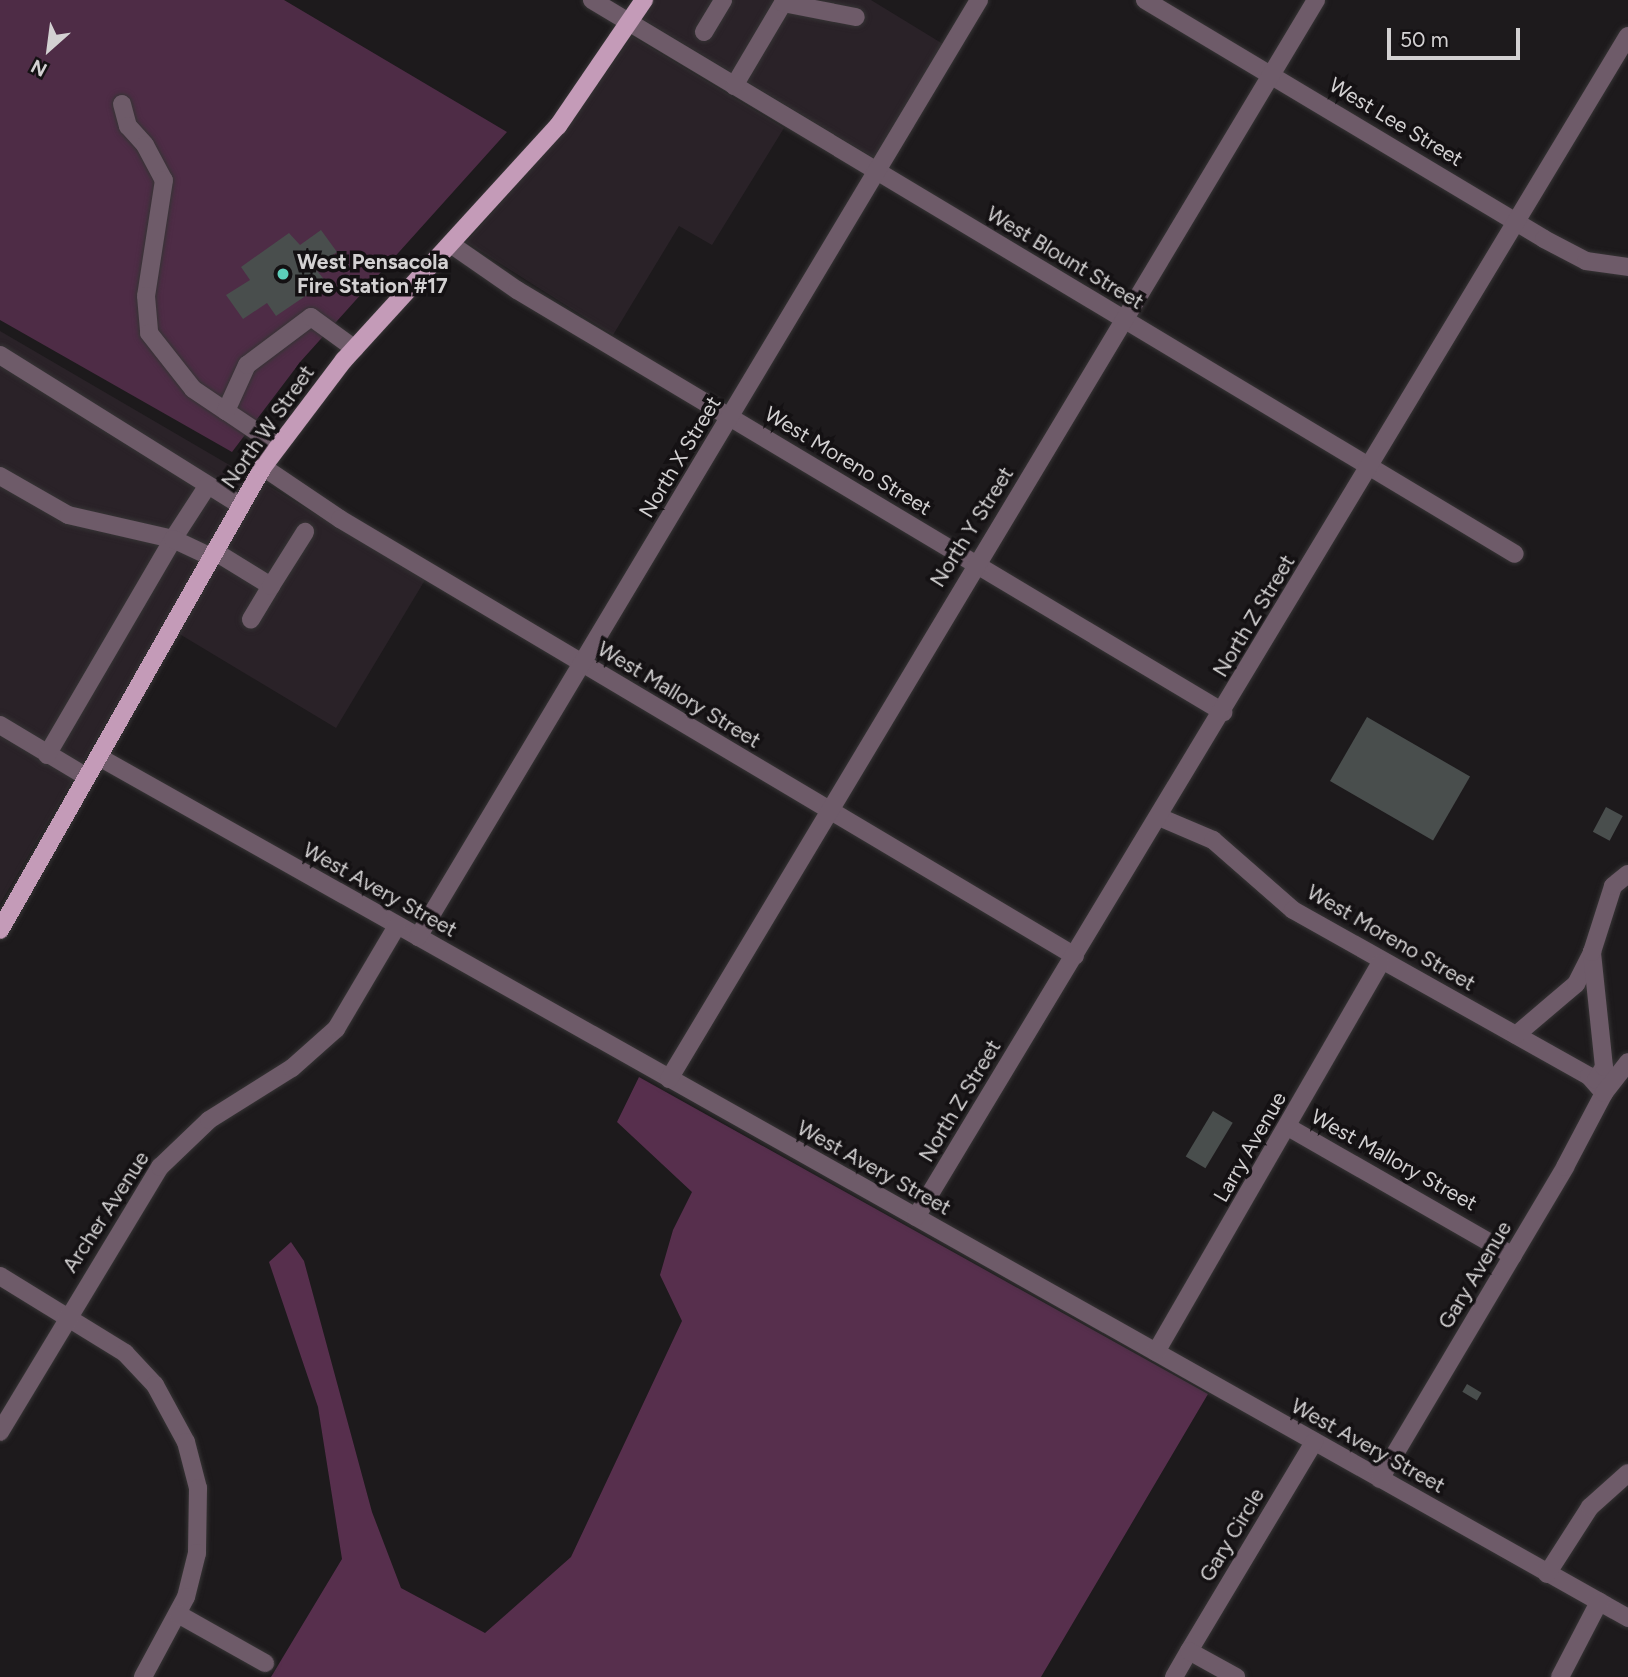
<!DOCTYPE html>
<html>
<head>
<meta charset="utf-8">
<style>
	body { margin:0 }
	#map { position:relative; width:1628px; height:1677px; overflow:hidden; background:#1d1a1c; font-family:Figtree,sans-serif }
	div>[style] { position:absolute }
	.built>* { inset:0; background:#2a2228; transform-origin:0 0 }
	.green>* { inset:0; background:#4e2c46 }
	.forest>* { inset:0; background:#572f4d }
	.building>* { inset:0; background:#494e4d; transform-origin:0 0 }
	.roads { filter:drop-shadow(0 0 2px #363435) drop-shadow(0 0 2px #363435) }
	.minor>* { height:18px; margin:-9px; padding:0 9px; transform-origin:9px; border-radius:9px; background:#6e5b69 }
	.major>* { height:18px; margin:-9px; padding:0 9px; transform-origin:9px; border-radius:9px; background:#c49bb8 }
	.dots>* { width:19px; height:19px; translate:-50% -50%; box-sizing:border-box; border:4px solid #141113; border-radius:50% }
	span { translate:-50% -50%; white-space:nowrap; text-align:center; line-height:1.15; -webkit-text-stroke:7px #141113; paint-order:stroke }
	.street-label { font-size:21px; color:#d3d1d2 }
	.poi-label { font-size:21px; color:#d3d1d2; font-weight:700 }
	.left { translate:0 -50%; text-align:left }
	.north { position:absolute; left:14px; top:14px; width:70px; height:70px; -webkit-text-stroke:5px #141113; paint-order:stroke; rotate:208deg; font-size:19px; font-weight:700; line-height:28px; text-align:center; color:#d3d1d2 }
	.north::after { content:''; display:block; margin:auto; width:24px; height:32px; background:#d3d1d2; clip-path:polygon(50% 0,100% 100%,50% 72%,0 100%) }
	.scale { position:absolute; left:1387px; top:28px; width:133px; height:32px; box-sizing:border-box; border:4px solid #d3d1d2; border-top:0; padding-left:9px; font-size:21px; line-height:24px; white-space:nowrap; color:#d3d1d2; -webkit-text-stroke:5px #141113; paint-order:stroke }
</style>
</head>
<body>
<div id="map">
	<div class="built">
		<i style="clip-path:polygon(654px 0,871px 0,943px 44px,874px 158px,643px 19px)"></i>
		<i style="clip-path:polygon(632px 36px,784px 128px,712px 245px,679px 226px,613px 335px,466px 242px,564px 132px)"></i>
		<i style="clip-path:polygon(0 331px,250px 477px,0 904px)"></i>
		<i style="left:264px;top:483px;width:188px;height:173px;rotate:31deg"></i>
	</div>
	<div class="green">
		<i style="clip-path:polygon(0 0,284px 0,507px 132px,301px 361px,232px 452px,0 320px)"></i>
	</div>
	<div class="forest">
		<i style="clip-path:polygon(639px 1077px,1208px 1394px,1041px 1677px,271px 1677px,342px 1559px,318px 1407px,269px 1262px,291px 1242px,304px 1261px,372px 1512px,401px 1588px,485px 1633px,571px 1557px,682px 1321px,660px 1275px,673px 1230px,692px 1192px,617px 1122px)"></i>
	</div>
	<div class="building">
		<i style="clip-path:polygon(321px 230px,337px 252px,315px 268px,326px 282px,276px 316px,267px 303px,243px 319px,226px 295px,250px 280px,241px 267px,289px 233px,300px 245px)"></i>
		<i style="left:1367px;top:717px;width:119px;height:74px;rotate:30deg"></i>
		<i style="left:1606px;top:807px;width:19px;height:28px;rotate:28deg"></i>
		<i style="left:1213px;top:1111px;width:23px;height:53px;rotate:31deg"></i>
		<i style="left:1467px;top:1384px;width:17px;height:9px;rotate:31deg"></i>
	</div>
	<div class="roads">
		<div class="minor">
			<i style="left:592px;top:0;width:1076px;rotate:30.97deg"></i>
			<i style="left:1145px;top:0;width:465px;rotate:30.9deg"></i>
			<i style="left:1544px;top:239px;width:47px;rotate:27.6deg"></i>
			<i style="left:1586px;top:261px;width:42px;rotate:8.1deg"></i>
			<i style="left:704px;top:32px;width:37px;rotate:-59deg"></i>
			<i style="left:734px;top:86px;width:96px;rotate:-59.4deg"></i>
			<i style="left:783px;top:3px;width:74px;rotate:10.9deg"></i>
			<i style="left:122px;top:104px;width:23px;rotate:75deg"></i>
			<i style="left:128px;top:126px;width:25px;rotate:48deg"></i>
			<i style="left:145px;top:145px;width:40px;rotate:62deg"></i>
			<i style="left:164px;top:180px;width:117px;rotate:98.8deg"></i>
			<i style="left:146px;top:296px;width:37px;rotate:85deg"></i>
			<i style="left:149px;top:333px;width:71px;rotate:51.8deg"></i>
			<i style="left:193px;top:389px;width:40px;rotate:34deg"></i>
			<i style="left:452px;top:245px;width:79px;rotate:34.7deg"></i>
			<i style="left:517px;top:290px;width:823px;rotate:30.87deg"></i>
			<i style="left:0;top:355px;width:283px;rotate:32deg"></i>
			<i style="left:278px;top:446px;width:63px;rotate:-146.1deg"></i>
			<i style="left:226px;top:411px;width:51px;rotate:-65.5deg"></i>
			<i style="left:247px;top:365px;width:80px;rotate:-36.9deg"></i>
			<i style="left:311px;top:317px;width:54px;rotate:36deg"></i>
			<i style="left:263px;top:467px;width:93px;rotate:34deg"></i>
			<i style="left:340px;top:519px;width:855px;rotate:30.73deg"></i>
			<i style="left:0;top:476px;width:78px;rotate:29.8deg"></i>
			<i style="left:68px;top:515px;width:108px;rotate:12.9deg"></i>
			<i style="left:173px;top:539px;width:64px;rotate:-57.1deg"></i>
			<i style="left:214px;top:551px;width:67px;rotate:31.6deg"></i>
			<i style="left:271px;top:586px;width:39px;rotate:121deg"></i>
			<i style="left:271px;top:586px;width:64px;rotate:-57.8deg"></i>
			<i style="left:0;top:725px;width:101px;rotate:30.9deg"></i>
			<i style="left:47px;top:755px;width:250px;rotate:-59.7deg"></i>
			<i style="left:173px;top:539px;width:42px;rotate:25.3deg"></i>
			<i style="left:99px;top:757px;width:1755px;rotate:29.38deg"></i>
			<i style="left:1159px;top:817px;width:59px;rotate:23.1deg"></i>
			<i style="left:1213px;top:840px;width:106px;rotate:41.2deg"></i>
			<i style="left:1293px;top:910px;width:339px;rotate:29.3deg"></i>
			<i style="left:1589px;top:1076px;width:23px;rotate:49deg"></i>
			<i style="left:418px;top:937px;width:1092px;rotate:-59.09deg"></i>
			<i style="left:1516px;top:1035px;width:79px;rotate:-40.4deg"></i>
			<i style="left:1576px;top:984px;width:36px;rotate:-63deg"></i>
			<i style="left:669px;top:1079px;width:1258px;rotate:-59.05deg"></i>
			<i style="left:1596px;top:1080px;width:15px;rotate:-58deg"></i>
			<i style="left:1604px;top:1067px;width:116px;rotate:-96deg"></i>
			<i style="left:1592px;top:952px;width:69px;rotate:-72.3deg"></i>
			<i style="left:1613px;top:886px;width:19px;rotate:-39deg"></i>
			<i style="left:1288px;top:1127px;width:259px;rotate:29.8deg"></i>
			<i style="left:916px;top:1217px;width:1379px;rotate:-58.92deg"></i>
			<i style="left:0;top:1276px;width:147px;rotate:31.6deg"></i>
			<i style="left:125px;top:1353px;width:44px;rotate:46.8deg"></i>
			<i style="left:155px;top:1385px;width:65px;rotate:61.5deg"></i>
			<i style="left:186px;top:1442px;width:48px;rotate:75.4deg"></i>
			<i style="left:198px;top:1488px;width:65px;rotate:90.9deg"></i>
			<i style="left:197px;top:1553px;width:45px;rotate:104deg"></i>
			<i style="left:186px;top:1597px;width:91px;rotate:118.3deg"></i>
			<i style="left:1156px;top:1352px;width:449px;rotate:-60deg"></i>
			<i style="left:0;top:1432px;width:310px;rotate:-58.9deg"></i>
			<i style="left:160px;top:1167px;width:68px;rotate:-43.8deg"></i>
			<i style="left:209px;top:1120px;width:98px;rotate:-32.1deg"></i>
			<i style="left:292px;top:1068px;width:59px;rotate:-41.6deg"></i>
			<i style="left:336px;top:1029px;width:120px;rotate:-59.4deg"></i>
			<i style="left:1380px;top:1479px;width:363px;rotate:-59.3deg"></i>
			<i style="left:1565px;top:1167px;width:84px;rotate:-62.2deg"></i>
			<i style="left:1604px;top:1093px;width:39px;rotate:-52deg"></i>
			<i style="left:1547px;top:1574px;width:80px;rotate:-57.3deg"></i>
			<i style="left:1590px;top:1507px;width:51px;rotate:-41.8deg"></i>
			<i style="left:178px;top:1614px;width:100px;rotate:29.4deg"></i>
			<i style="left:1189px;top:1651px;width:244px;rotate:-59.1deg"></i>
			<i style="left:1174px;top:1677px;width:30px;rotate:-60deg"></i>
			<i style="left:1189px;top:1651px;width:54px;rotate:29deg"></i>
			<i style="left:1560px;top:1677px;width:85px;rotate:-62.5deg"></i>
		</div>
		<div class="major">
			<i style="left:0;top:930px;width:532px;rotate:-60.4deg"></i>
			<i style="left:263px;top:467px;width:134px;rotate:-52.9deg"></i>
			<i style="left:344px;top:360px;width:317px;rotate:-47.6deg"></i>
			<i style="left:558px;top:126px;width:153px;rotate:-55.7deg"></i>
		</div>
	</div>
	<div class="dots">
		<i style="left:283px;top:274px;background:#5cceba"></i>
	</div>
	<div class="street-label">
		<span style="left:1396px;top:122px;rotate:31deg">West Lee Street</span>
		<span style="left:1065px;top:258px;rotate:31deg">West Blount Street</span>
		<span style="left:268px;top:427px;rotate:-55deg">North W Street</span>
		<span style="left:680px;top:457px;rotate:-59deg">North X Street</span>
		<span style="left:848px;top:461px;rotate:31deg">West Moreno Street</span>
		<span style="left:972px;top:527px;rotate:-58deg">North Y Street</span>
		<span style="left:1254px;top:616px;rotate:-59deg">North Z Street</span>
		<span style="left:679px;top:695px;rotate:31deg">West Mallory Street</span>
		<span style="left:380px;top:890px;rotate:29deg">West Avery Street</span>
		<span style="left:1391px;top:938px;rotate:30deg">West Moreno Street</span>
		<span style="left:960px;top:1101px;rotate:-59deg">North Z Street</span>
		<span style="left:1250px;top:1147px;rotate:-60deg">Larry Avenue</span>
		<span style="left:1394px;top:1160px;rotate:29deg">West Mallory Street</span>
		<span style="left:874px;top:1168px;rotate:29deg">West Avery Street</span>
		<span style="left:106px;top:1212px;rotate:-57deg">Archer Avenue</span>
		<span style="left:1475px;top:1275px;rotate:-59deg">Gary Avenue</span>
		<span style="left:1368px;top:1446px;rotate:29deg">West Avery Street</span>
		<span style="left:1232px;top:1535px;rotate:-59deg">Gary Circle</span>
	</div>
	<div class="poi-label">
		<span class="left" style="left:297px;top:274px">West Pensacola<br>Fire Station #17</span>
	</div>
	<div class="north">N</div>
	<div class="scale">50 m</div>
</div>
</body>
</html>
